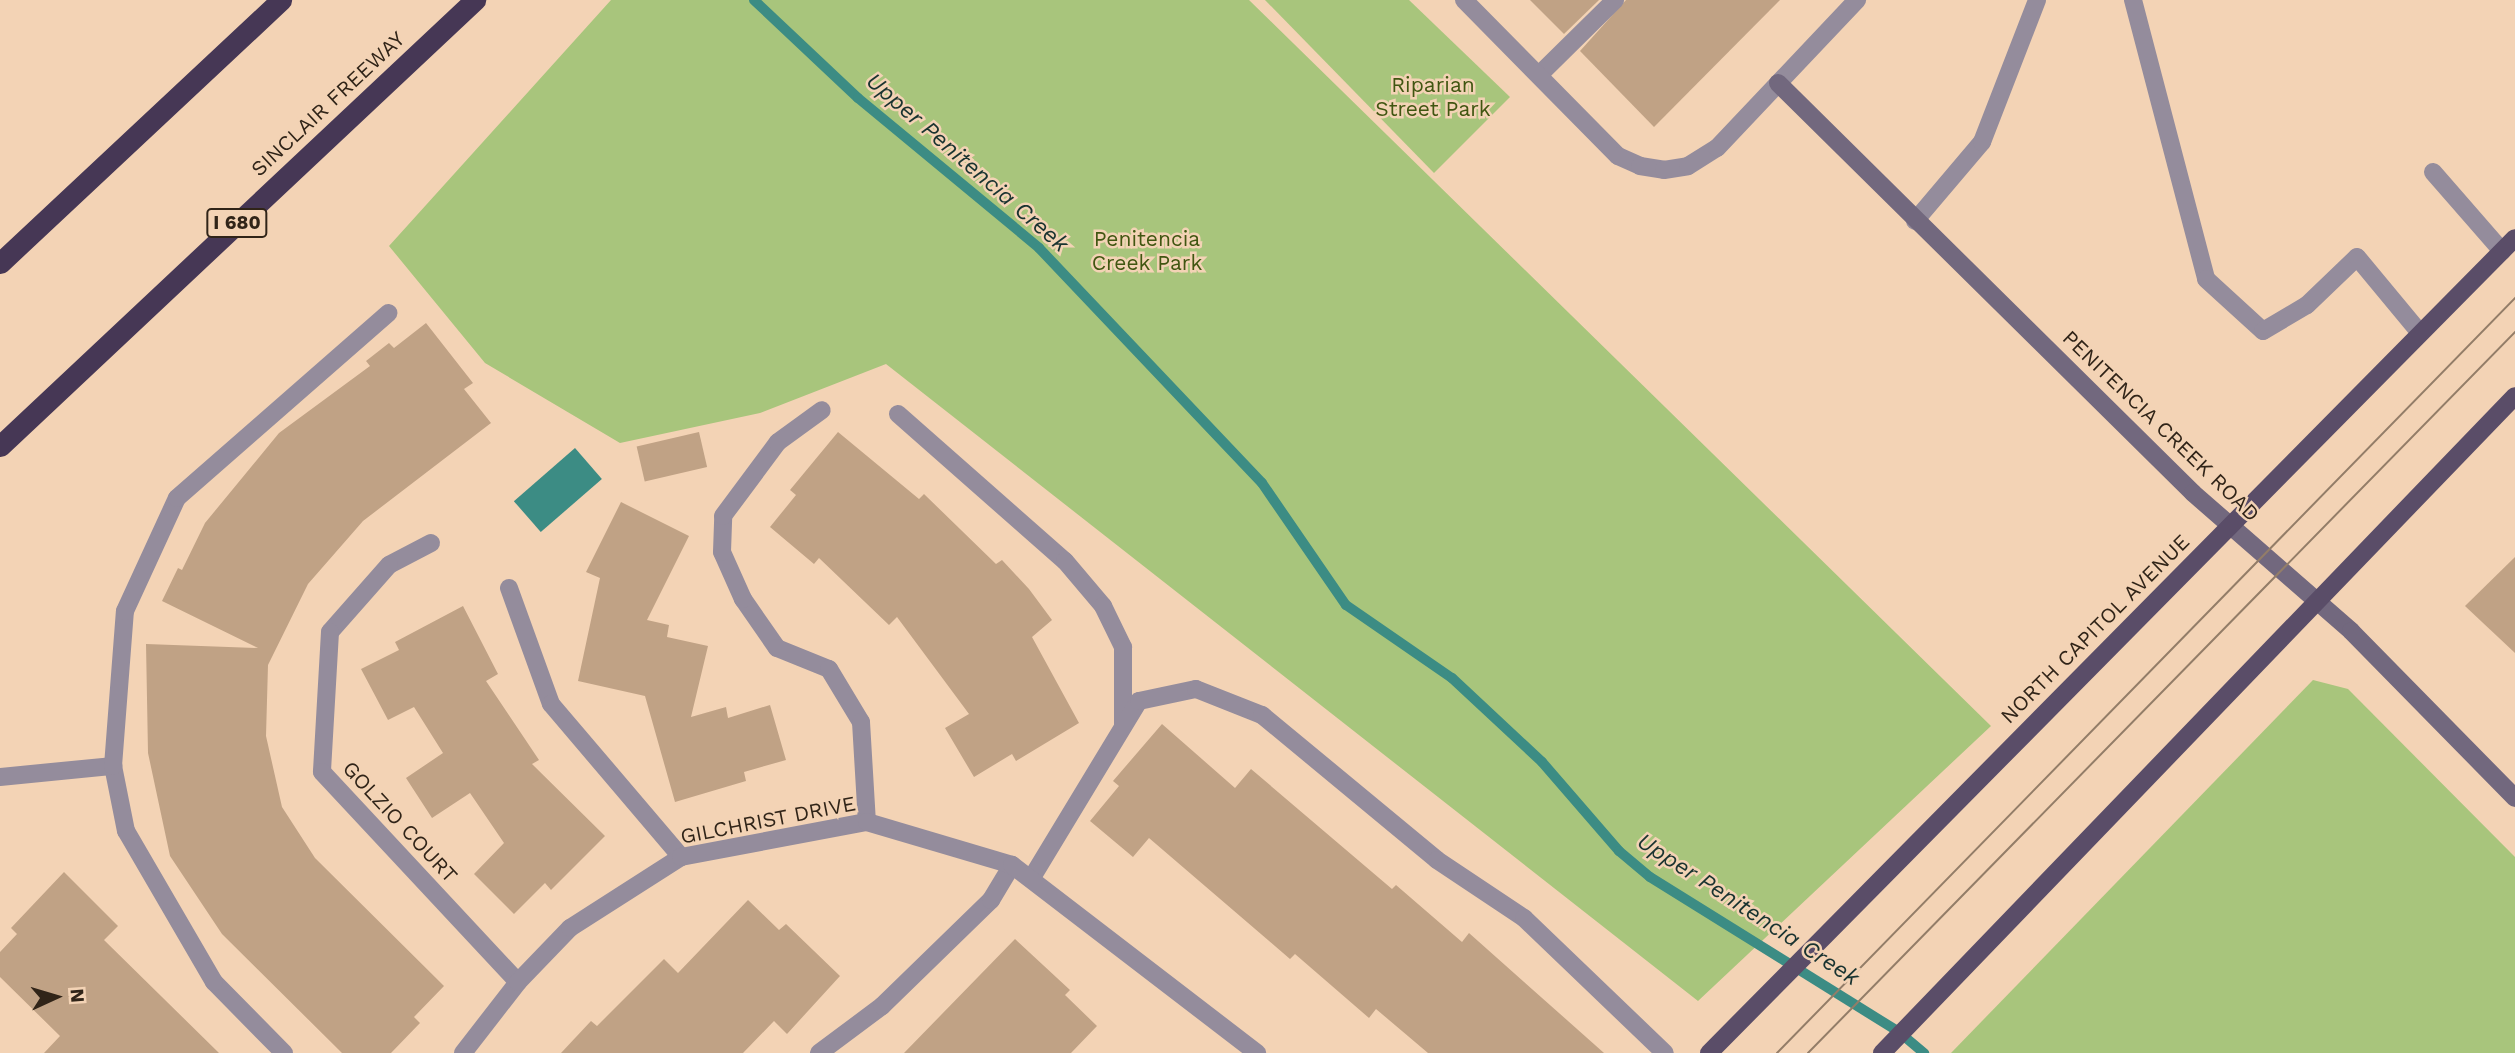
<!DOCTYPE html>
<html>
<head>
<meta charset="utf-8">
<style>
	body { margin:0 }
	#map { position:relative; width:2515px; height:1053px; overflow:hidden; background:#f3d3b5; font-family:"Work Sans",sans-serif }
	div>[style] { position:absolute }
	.green>* { inset:0; background:#a8c57c }
	.water>* { inset:0; background:#3c8c84; transform-origin:0 0 }
	.stream>* { height:10px; margin:-5px; padding:0 5px; transform-origin:5px; border-radius:5px; background:#3c8c84 }
	.building>* { inset:0; background:#c0a285; transform-origin:0 0 }
	.lane>* { height:18px; margin:-9px; padding:0 9px; transform-origin:9px; border-radius:9px; background:#948c9c }
	.street>* { height:18px; margin:-9px; padding:0 9px; transform-origin:9px; border-radius:9px; background:#948c9c }
	.secondary>* { height:18px; margin:-9px; padding:0 9px; transform-origin:9px; border-radius:9px; background:#72687e }
	.primary>* { height:18px; margin:-9px; padding:0 9px; transform-origin:9px; border-radius:9px; background:#5a4d68 }
	.highway>* { height:21px; margin:-10.5px; padding:0 10.5px; transform-origin:10.5px; border-radius:10.5px; background:#463755 }
	.tram>* { height:2px; margin:-1px; padding:0 1px; transform-origin:1px; border-radius:1px; background:#937d68 }
	span { translate:-50% -50%; white-space:nowrap; text-align:center; line-height:1.15; -webkit-text-stroke:5px #f3d3b5; paint-order:stroke }
	.shield-label span { padding:2px 5px; background:#f3d3b5; border:2px solid; border-radius:5px; -webkit-text-stroke-width:0 }
	.shield-label { font-size:19px; color:#302418; font-weight:700 }
	.park-label { font-size:21px; color:#405611 }
	.street-label { font-size:21px; color:#302418 }
	.water-label { font-size:23px; color:#193330; font-style:italic }
	.north { position:absolute; left:21px; top:962px; width:70px; height:70px; -webkit-text-stroke:5px #f3d3b5; paint-order:stroke; rotate:86deg; font-size:19px; font-weight:700; line-height:28px; text-align:center; color:#302418 }
	.north::after { content:''; display:block; margin:auto; width:24px; height:32px; background:#302418; clip-path:polygon(50% 0,100% 100%,50% 72%,0 100%) }
</style>
</head>
<body>
<div id="map">
	<div class="green">
		<i style="clip-path:polygon(611px 0,1249px 0,1991px 726px,1698px 1001px,886px 364px,760px 413px,620px 443px,485px 363px,389px 246px)"></i>
		<i style="clip-path:polygon(1265px 0,1409px 0,1510px 97px,1434px 173px)"></i>
		<i style="clip-path:polygon(2313px 680px,2348px 689px,2515px 857px,2515px 1053px,1951px 1053px)"></i>
	</div>
	<div class="water">
		<i style="left:575px;top:448px;width:41px;height:81px;rotate:49deg"></i>
	</div>
	<div class="stream">
		<i style="left:754px;top:0;width:143px;rotate:43.3deg"></i>
		<i style="left:858px;top:98px;width:235px;rotate:39.6deg"></i>
		<i style="left:1039px;top:248px;width:324px;rotate:46.5deg"></i>
		<i style="left:1262px;top:483px;width:148px;rotate:55.5deg"></i>
		<i style="left:1346px;top:605px;width:129px;rotate:34.6deg"></i>
		<i style="left:1452px;top:678px;width:123px;rotate:43deg"></i>
		<i style="left:1542px;top:762px;width:118px;rotate:49.1deg"></i>
		<i style="left:1619px;top:851px;width:40px;rotate:40deg"></i>
		<i style="left:1650px;top:877px;width:293px;rotate:31.9deg"></i>
		<i style="left:1899px;top:1032px;width:33px;rotate:40deg"></i>
	</div>
	<div class="building">
		<i style="clip-path:polygon(1530px 0,1599px 0,1564px 34px)"></i>
		<i style="clip-path:polygon(1626px 0,1780px 0,1654px 127px,1580px 51px)"></i>
		<i style="clip-path:polygon(426px 323px,473px 383px,464px 389px,491px 423px,363px 521px,308px 584px,268px 665px,266px 736px,282px 807px,315px 858px,444px 986px,414px 1017px,420px 1023px,391px 1053px,342px 1053px,222px 934px,170px 856px,148px 753px,146px 644px,258px 648px,162px 601px,178px 568px,182px 570px,205px 523px,279px 433px,370px 366px,366px 361px,389px 343px,394px 348px)"></i>
		<i style="left:699px;top:432px;width:36px;height:64px;rotate:77deg"></i>
		<i style="clip-path:polygon(838px 432px,919px 499px,924px 494px,996px 564px,1002px 560px,1029px 589px,1052px 620px,1032px 637px,1079px 723px,1016px 761px,1012px 754px,974px 777px,945px 728px,969px 714px,897px 617px,889px 625px,819px 558px,814px 564px,770px 527px,796px 495px,790px 490px)"></i>
		<i style="clip-path:polygon(621px 502px,689px 536px,647px 620px,669px 625px,667px 637px,708px 646px,691px 717px,726px 707px,728px 718px,770px 705px,786px 760px,744px 772px,746px 781px,675px 802px,645px 696px,578px 681px,600px 578px,586px 572px)"></i>
		<i style="clip-path:polygon(2515px 557px,2515px 653px,2465px 606px)"></i>
		<i style="clip-path:polygon(463px 606px,498px 674px,486px 681px,539px 760px,532px 764px,605px 836px,551px 890px,545px 883px,514px 914px,474px 874px,504px 843px,470px 793px,432px 818px,406px 778px,443px 753px,414px 707px,388px 720px,361px 669px,399px 650px,395px 642px)"></i>
		<i style="clip-path:polygon(1162px 724px,1235px 788px,1251px 769px,1392px 889px,1396px 885px,1462px 942px,1469px 933px,1604px 1053px,1428px 1053px,1376px 1009px,1369px 1018px,1295px 954px,1290px 959px,1149px 838px,1133px 857px,1090px 821px,1119px 786px,1113px 781px)"></i>
		<i style="clip-path:polygon(64px 872px,118px 926px,104px 940px,219px 1053px,44px 1053px,60px 1036px,0 977px,0 952px,17px 934px,11px 928px)"></i>
		<i style="clip-path:polygon(748px 900px,779px 930px,786px 924px,840px 976px,787px 1034px,774px 1021px,743px 1053px,561px 1053px,591px 1021px,597px 1026px,664px 959px,678px 973px)"></i>
		<i style="clip-path:polygon(1015px 939px,1070px 990px,1065px 995px,1097px 1026px,1071px 1053px,904px 1053px)"></i>
	</div>
	<div class="lane">
		<i style="left:2133px;top:0;width:288px;rotate:75.3deg"></i>
		<i style="left:2206px;top:279px;width:77px;rotate:42.4deg"></i>
		<i style="left:2263px;top:331px;width:51px;rotate:-30.6deg"></i>
		<i style="left:2307px;top:305px;width:69px;rotate:-43.8deg"></i>
		<i style="left:2357px;top:257px;width:99px;rotate:50.3deg"></i>
		<i style="left:1539px;top:75px;width:107px;rotate:-44.6deg"></i>
		<i style="left:2433px;top:172px;width:105px;rotate:48.9deg"></i>
		<i style="left:1915px;top:221px;width:104px;rotate:-49.7deg"></i>
		<i style="left:1982px;top:142px;width:152px;rotate:-68.8deg"></i>
		<i style="left:898px;top:414px;width:222px;rotate:41.4deg"></i>
		<i style="left:1065px;top:561px;width:59px;rotate:49.8deg"></i>
		<i style="left:1103px;top:606px;width:46px;rotate:64deg"></i>
		<i style="left:1123px;top:647px;width:78px;rotate:90deg"></i>
		<i style="left:509px;top:588px;width:123px;rotate:70.1deg"></i>
		<i style="left:551px;top:704px;width:201px;rotate:49.6deg"></i>
		<i style="left:777px;top:648px;width:60px;rotate:-124.8deg"></i>
		<i style="left:743px;top:599px;width:51px;rotate:-114.1deg"></i>
		<i style="left:722px;top:552px;width:36px;rotate:-88deg"></i>
		<i style="left:723px;top:516px;width:92px;rotate:-53.4deg"></i>
		<i style="left:778px;top:442px;width:54px;rotate:-36deg"></i>
		<i style="left:0;top:777px;width:114px;rotate:-5.6deg"></i>
		<i style="left:1031px;top:879px;width:208px;rotate:-58.8deg"></i>
		<i style="left:1139px;top:701px;width:58px;rotate:-11.9deg"></i>
		<i style="left:1196px;top:689px;width:71px;rotate:21.5deg"></i>
		<i style="left:1262px;top:715px;width:227px;rotate:39.6deg"></i>
		<i style="left:1437px;top:860px;width:105px;rotate:33.7deg"></i>
		<i style="left:1524px;top:918px;width:195px;rotate:43.8deg"></i>
		<i style="left:284px;top:1053px;width:100px;rotate:-134.6deg"></i>
		<i style="left:214px;top:982px;width:175px;rotate:-120.2deg"></i>
		<i style="left:126px;top:831px;width:66px;rotate:-101.3deg"></i>
		<i style="left:113px;top:766px;width:155px;rotate:-85.6deg"></i>
		<i style="left:125px;top:611px;width:124px;rotate:-65.3deg"></i>
		<i style="left:177px;top:498px;width:281px;rotate:-41.2deg"></i>
		<i style="left:819px;top:1053px;width:79px;rotate:-36.7deg"></i>
		<i style="left:882px;top:1006px;width:152px;rotate:-44.2deg"></i>
		<i style="left:991px;top:900px;width:41px;rotate:-59deg"></i>
	</div>
	<div class="street">
		<i style="left:1464px;top:0;width:219px;rotate:45.4deg"></i>
		<i style="left:1618px;top:156px;width:24px;rotate:24deg"></i>
		<i style="left:1640px;top:166px;width:24px;rotate:9deg"></i>
		<i style="left:1664px;top:170px;width:24px;rotate:-9deg"></i>
		<i style="left:1688px;top:166px;width:34px;rotate:-32deg"></i>
		<i style="left:1717px;top:148px;width:204px;rotate:-46.6deg"></i>
		<i style="left:431px;top:543px;width:47px;rotate:152.4deg"></i>
		<i style="left:389px;top:565px;width:89px;rotate:131.4deg"></i>
		<i style="left:330px;top:632px;width:140px;rotate:93.3deg"></i>
		<i style="left:322px;top:772px;width:287px;rotate:47deg"></i>
		<i style="left:777px;top:648px;width:56px;rotate:22deg"></i>
		<i style="left:829px;top:669px;width:62px;rotate:58.9deg"></i>
		<i style="left:861px;top:722px;width:100px;rotate:86.6deg"></i>
		<i style="left:463px;top:1053px;width:90px;rotate:-52.2deg"></i>
		<i style="left:518px;top:982px;width:75px;rotate:-46.1deg"></i>
		<i style="left:570px;top:928px;width:132px;rotate:-32.6deg"></i>
		<i style="left:681px;top:857px;width:189px;rotate:-10.7deg"></i>
		<i style="left:867px;top:822px;width:151px;rotate:16.5deg"></i>
		<i style="left:1012px;top:865px;width:309px;rotate:37.5deg"></i>
	</div>
	<div class="secondary">
		<i style="left:1778px;top:83px;width:583px;rotate:44.65deg"></i>
		<i style="left:2193px;top:493px;width:210px;rotate:41.1deg"></i>
		<i style="left:2351px;top:631px;width:234px;rotate:45.5deg"></i>
	</div>
	<div class="primary">
		<i style="left:1709px;top:1053px;width:1146px;rotate:-45.32deg"></i>
		<i style="left:1882px;top:1053px;width:912px;rotate:-46.07deg"></i>
	</div>
	<div class="highway">
		<i style="left:0;top:263px;width:385px;rotate:-43.1deg"></i>
		<i style="left:0;top:446px;width:652px;rotate:-43.2deg"></i>
	</div>
	<div class="tram">
		<i style="left:1777px;top:1053px;width:1056px;rotate:-45.65deg"></i>
		<i style="left:1808px;top:1053px;width:1010px;rotate:-45.56deg"></i>
	</div>
	<div class="shield-label">
		<span style="left:237px;top:223px">I 680</span>
	</div>
	<div class="park-label">
		<span style="left:1433px;top:97px">Riparian<br>Street Park</span>
		<span style="left:1147px;top:251px">Penitencia<br>Creek Park</span>
	</div>
	<div class="street-label">
		<span style="left:328px;top:104px;rotate:-43deg">SINCLAIR FREEWAY</span>
		<span style="left:2161px;top:426px;rotate:44deg">PENITENCIA CREEK ROAD</span>
		<span style="left:2095px;top:629px;rotate:-45deg">NORTH CAPITOL AVENUE</span>
		<span style="left:768px;top:820px;rotate:-11deg">GILCHRIST DRIVE</span>
		<span style="left:400px;top:822px;rotate:47deg">GOLZIO COURT</span>
	</div>
	<div class="water-label">
		<span style="left:967px;top:163px;rotate:41deg">Upper Penitencia Creek</span>
		<span style="left:1748px;top:910px;rotate:33deg">Upper Penitencia Creek</span>
	</div>
	<div class="north">N</div>
</div>
</body>
</html>
